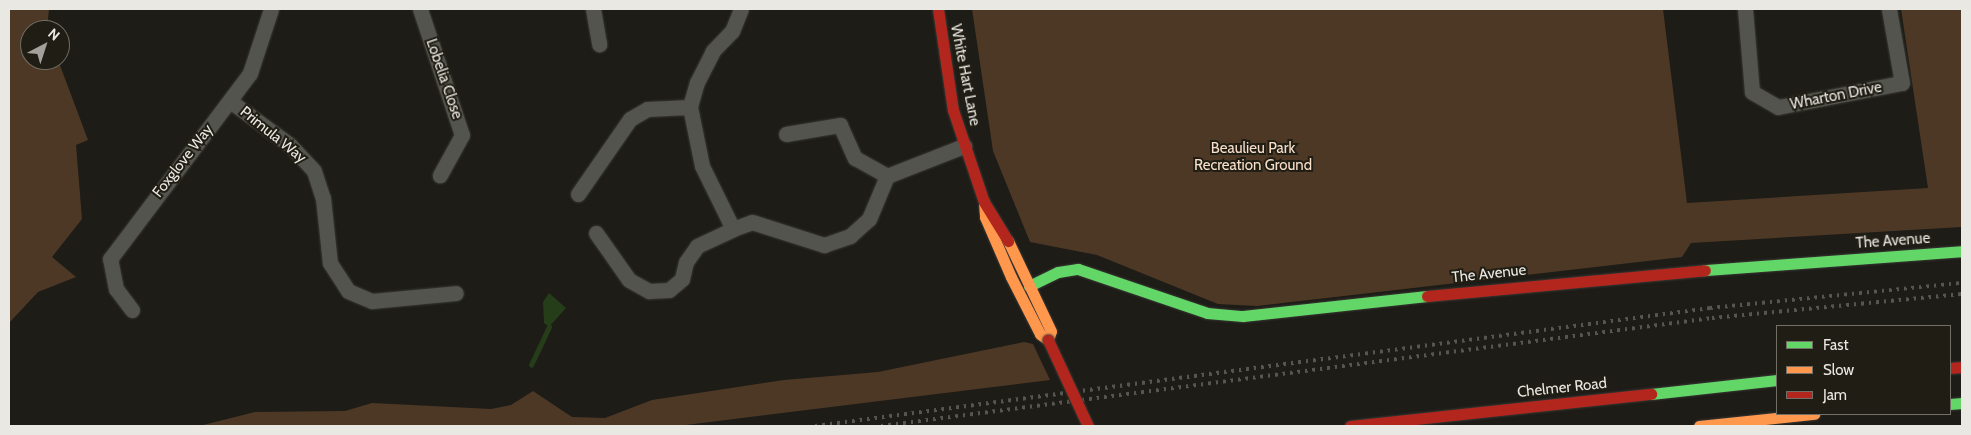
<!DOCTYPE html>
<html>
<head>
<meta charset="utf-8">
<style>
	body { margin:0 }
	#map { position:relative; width:1971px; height:435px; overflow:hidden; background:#1d1c17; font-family:Cabin,sans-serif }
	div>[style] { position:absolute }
	.green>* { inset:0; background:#4d3826 }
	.water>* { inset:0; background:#253d18 }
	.stream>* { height:4.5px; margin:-2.25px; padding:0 2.25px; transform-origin:2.25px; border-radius:2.25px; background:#253d18 }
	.roads { filter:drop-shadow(0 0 1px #393834) drop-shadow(0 0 1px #393834) }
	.street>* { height:15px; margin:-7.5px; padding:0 7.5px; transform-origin:7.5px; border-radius:7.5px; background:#53544d }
	.fast>* { height:11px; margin:-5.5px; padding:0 5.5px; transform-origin:5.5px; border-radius:5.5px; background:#63d668 }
	.slow>* { height:11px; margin:-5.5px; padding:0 5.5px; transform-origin:5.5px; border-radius:5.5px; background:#ff974d }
	.jam>* { height:11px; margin:-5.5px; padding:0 5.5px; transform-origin:5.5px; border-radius:5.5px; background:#b3261e }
	.rail>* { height:4px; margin-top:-2px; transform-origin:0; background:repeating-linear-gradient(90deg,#555651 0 2.5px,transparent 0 7.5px) }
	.bridges { filter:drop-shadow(0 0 1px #393834) drop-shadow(0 0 1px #393834) }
	.jam-bridge>* { height:11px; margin:-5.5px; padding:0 5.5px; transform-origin:5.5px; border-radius:5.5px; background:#b3261e }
	span { translate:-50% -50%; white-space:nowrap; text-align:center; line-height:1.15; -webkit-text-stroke:4px #201e14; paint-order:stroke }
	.street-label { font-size:15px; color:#eae8e2 }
	.park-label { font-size:15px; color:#f8dec8 }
	.frame { position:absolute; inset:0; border:10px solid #eae8e2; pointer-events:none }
	.legend { position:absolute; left:1776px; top:325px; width:175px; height:90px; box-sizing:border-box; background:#201e14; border:1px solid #716f66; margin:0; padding:6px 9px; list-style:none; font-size:15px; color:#eae8e2 }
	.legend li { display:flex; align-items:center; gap:10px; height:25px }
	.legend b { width:25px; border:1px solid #716f66 }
	.north { position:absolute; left:20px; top:20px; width:50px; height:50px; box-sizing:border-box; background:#201e14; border:1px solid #716f66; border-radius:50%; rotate:40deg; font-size:14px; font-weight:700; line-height:20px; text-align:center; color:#eae8e2 }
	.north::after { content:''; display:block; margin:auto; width:18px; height:22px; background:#a2a19b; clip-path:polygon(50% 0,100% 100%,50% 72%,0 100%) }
</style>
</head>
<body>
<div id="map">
	<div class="green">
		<i style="clip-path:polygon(9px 9px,49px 9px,47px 30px,30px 30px,30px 60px,58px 60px,88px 140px,76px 145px,82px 219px,52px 257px,76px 277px,38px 292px,9px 323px)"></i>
		<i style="clip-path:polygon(972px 9px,1663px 9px,1687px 203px,1928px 188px,1901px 9px,1962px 9px,1962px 227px,1691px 243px,1682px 257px,1257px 306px,1218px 304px,1097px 255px,1030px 242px,993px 151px)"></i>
		<i style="clip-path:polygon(1024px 342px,1033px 344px,1050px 380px,678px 426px,199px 426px,255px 412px,345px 411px,372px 403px,491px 409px,511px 405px,533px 391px,572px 417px,605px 418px,652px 400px,784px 380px,878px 372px)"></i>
	</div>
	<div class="water">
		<i style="clip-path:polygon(549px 293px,566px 308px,549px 327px,544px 323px,543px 302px)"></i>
	</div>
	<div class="stream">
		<i style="left:531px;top:365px;width:42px;rotate:-64.7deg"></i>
	</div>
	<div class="roads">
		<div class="street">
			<i style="left:420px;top:9px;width:133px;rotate:71.6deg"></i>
			<i style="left:462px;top:135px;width:46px;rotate:118.8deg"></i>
			<i style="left:593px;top:9px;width:36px;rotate:80deg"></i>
			<i style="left:741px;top:9px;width:24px;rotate:112deg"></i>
			<i style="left:732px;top:31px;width:28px;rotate:134deg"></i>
			<i style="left:713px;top:51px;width:35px;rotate:117deg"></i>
			<i style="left:697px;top:82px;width:26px;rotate:106deg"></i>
			<i style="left:690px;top:107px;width:60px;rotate:78.5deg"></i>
			<i style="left:702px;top:166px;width:70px;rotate:63.8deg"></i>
			<i style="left:733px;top:229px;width:20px;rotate:-20deg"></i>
			<i style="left:752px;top:222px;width:76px;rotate:17.7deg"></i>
			<i style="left:824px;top:245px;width:28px;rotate:-19deg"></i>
			<i style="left:850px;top:236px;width:25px;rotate:-42deg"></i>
			<i style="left:869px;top:219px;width:47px;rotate:-67.3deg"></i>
			<i style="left:887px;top:176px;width:83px;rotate:-21.3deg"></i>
			<i style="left:1745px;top:9px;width:83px;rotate:85.2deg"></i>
			<i style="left:1752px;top:92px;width:30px;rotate:30deg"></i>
			<i style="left:1778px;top:107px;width:126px;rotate:-11deg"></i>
			<i style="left:1902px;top:83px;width:75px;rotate:-100deg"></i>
			<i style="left:230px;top:101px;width:74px;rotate:36.3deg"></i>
			<i style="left:290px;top:145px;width:35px;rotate:47deg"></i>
			<i style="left:314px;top:171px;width:28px;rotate:72deg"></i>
			<i style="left:323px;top:198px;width:65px;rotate:83.9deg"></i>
			<i style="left:330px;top:263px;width:33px;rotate:57deg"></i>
			<i style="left:348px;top:291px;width:26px;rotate:23deg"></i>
			<i style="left:372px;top:301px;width:84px;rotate:-5.4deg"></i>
			<i style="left:786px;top:134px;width:55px;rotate:-9.5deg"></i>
			<i style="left:840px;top:125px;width:36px;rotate:66deg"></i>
			<i style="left:855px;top:158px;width:37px;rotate:29deg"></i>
			<i style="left:578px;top:194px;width:91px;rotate:-55.3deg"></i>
			<i style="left:630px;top:119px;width:20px;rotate:-30deg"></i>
			<i style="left:647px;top:109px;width:43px;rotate:-2.7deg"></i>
			<i style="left:596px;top:233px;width:57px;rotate:54.9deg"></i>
			<i style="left:629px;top:280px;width:23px;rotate:29deg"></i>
			<i style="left:649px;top:291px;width:20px;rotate:-3deg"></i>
			<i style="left:669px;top:290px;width:17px;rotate:-40deg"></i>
			<i style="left:682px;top:279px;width:17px;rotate:-77deg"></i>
			<i style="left:686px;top:262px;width:19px;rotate:-55deg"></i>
			<i style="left:697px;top:246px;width:40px;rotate:-25deg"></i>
			<i style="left:132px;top:310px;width:26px;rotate:-127deg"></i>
			<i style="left:116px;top:289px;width:31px;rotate:-101deg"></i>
			<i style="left:110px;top:259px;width:233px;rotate:-53deg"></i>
			<i style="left:250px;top:73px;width:67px;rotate:-71.8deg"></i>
		</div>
		<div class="fast">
			<i style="left:1705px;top:270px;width:258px;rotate:-4.2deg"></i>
			<i style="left:1029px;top:286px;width:32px;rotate:-26deg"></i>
			<i style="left:1058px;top:272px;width:20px;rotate:-9deg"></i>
			<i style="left:1078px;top:269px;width:136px;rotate:18.8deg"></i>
			<i style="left:1207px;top:313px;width:36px;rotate:5deg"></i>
			<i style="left:1243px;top:316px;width:185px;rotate:-6.2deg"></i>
			<i style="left:1651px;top:394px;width:127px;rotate:-6.3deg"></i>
			<i style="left:1950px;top:404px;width:12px;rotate:-5deg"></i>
		</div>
		<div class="slow">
			<i style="left:984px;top:202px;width:15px;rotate:86deg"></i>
			<i style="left:985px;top:217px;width:65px;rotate:66.6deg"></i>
			<i style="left:1011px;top:277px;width:64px;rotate:63deg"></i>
			<i style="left:1040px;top:334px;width:10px;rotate:37deg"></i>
			<i style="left:1048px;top:340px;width:9px;rotate:-72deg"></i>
			<i style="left:1051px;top:331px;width:100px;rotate:-115.5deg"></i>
			<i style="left:1699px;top:426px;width:116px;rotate:-6deg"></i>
		</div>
		<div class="jam">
			<i style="left:938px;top:9px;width:102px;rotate:81.6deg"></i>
			<i style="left:953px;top:110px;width:97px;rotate:71.4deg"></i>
			<i style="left:984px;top:202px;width:46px;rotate:58.4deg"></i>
			<i style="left:1427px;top:296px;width:279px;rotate:-5.3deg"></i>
			<i style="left:1950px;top:368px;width:12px;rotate:-5deg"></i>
			<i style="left:1350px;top:426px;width:303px;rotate:-6.1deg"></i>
		</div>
	</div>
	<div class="rail">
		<i style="left:815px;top:426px;width:903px;rotate:-7.51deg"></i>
		<i style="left:1710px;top:308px;width:253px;rotate:-5.7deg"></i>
		<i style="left:881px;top:426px;width:838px;rotate:-7.4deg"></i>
		<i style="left:1712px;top:318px;width:251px;rotate:-5.5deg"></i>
	</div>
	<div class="bridges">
		<div class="jam-bridge">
			<i style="left:1048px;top:340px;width:95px;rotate:65.1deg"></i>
		</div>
	</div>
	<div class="street-label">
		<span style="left:965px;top:75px;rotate:79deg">White Hart Lane</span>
		<span style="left:444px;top:79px;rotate:71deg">Lobelia Close</span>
		<span style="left:1836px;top:96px;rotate:-11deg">Wharton Drive</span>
		<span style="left:273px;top:135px;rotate:39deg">Primula Way</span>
		<span style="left:183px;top:161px;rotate:-52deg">Foxglove Way</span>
		<span style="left:1893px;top:241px;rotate:-4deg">The Avenue</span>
		<span style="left:1489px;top:274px;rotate:-6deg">The Avenue</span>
		<span style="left:1562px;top:388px;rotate:-6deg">Chelmer Road</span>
	</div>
	<div class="park-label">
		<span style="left:1253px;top:157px">Beaulieu Park<br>Recreation Ground</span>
	</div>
	<div class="frame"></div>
	<ul class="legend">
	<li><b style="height:6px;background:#63d668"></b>Fast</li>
	<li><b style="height:6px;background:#ff974d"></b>Slow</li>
	<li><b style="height:6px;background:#b3261e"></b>Jam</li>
	</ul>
	<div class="north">N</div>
</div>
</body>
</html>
